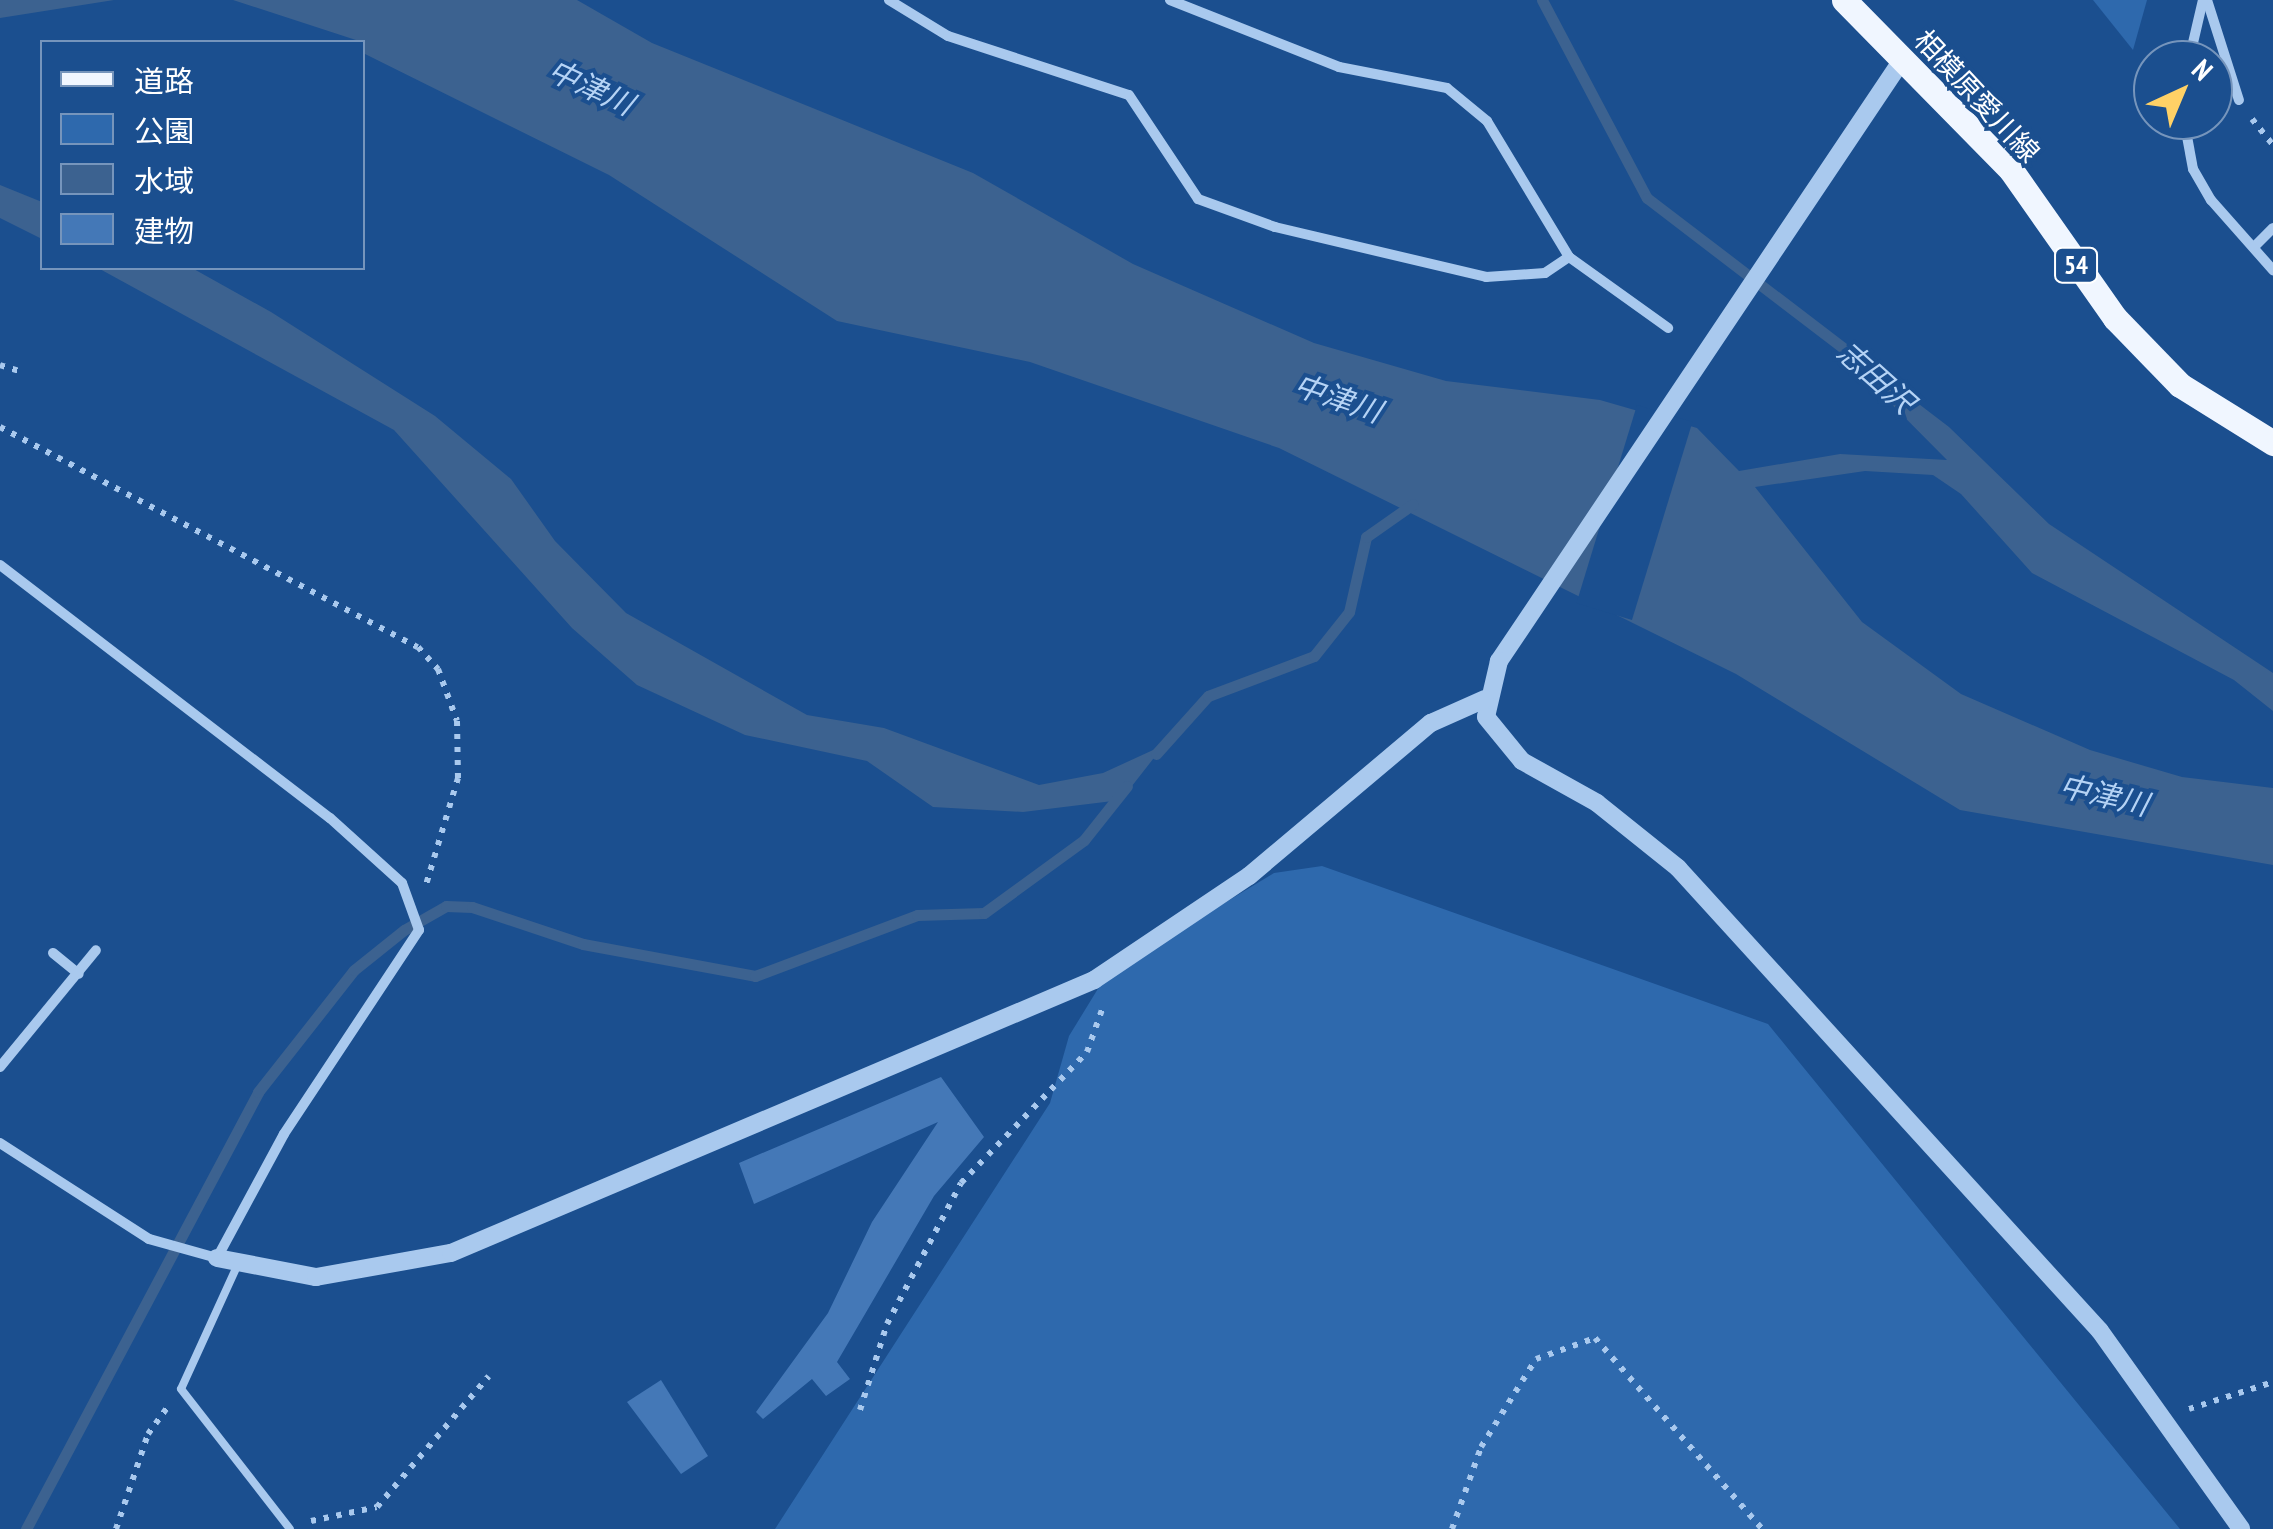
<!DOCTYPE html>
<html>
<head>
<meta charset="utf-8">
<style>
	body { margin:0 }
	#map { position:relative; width:2273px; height:1529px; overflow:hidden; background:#1b4f8f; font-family:"PT Sans Narrow","Noto Sans JP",sans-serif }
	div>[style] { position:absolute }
	.green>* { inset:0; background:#2e69ad }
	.water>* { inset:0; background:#3c6290 }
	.pier>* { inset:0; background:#1b4f8f; transform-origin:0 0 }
	.stream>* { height:11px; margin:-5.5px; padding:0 5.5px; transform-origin:5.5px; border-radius:5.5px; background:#3c6290 }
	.building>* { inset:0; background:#4478b7 }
	.path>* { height:6px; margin-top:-3px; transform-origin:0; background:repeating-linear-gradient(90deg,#a9c9ee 0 5px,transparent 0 13px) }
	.service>* { height:8px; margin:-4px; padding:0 4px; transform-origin:4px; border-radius:4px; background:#a9c9ee }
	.minor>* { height:10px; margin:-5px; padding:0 5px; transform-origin:5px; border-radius:5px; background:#a9c9ee }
	.tertiary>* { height:18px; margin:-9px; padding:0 9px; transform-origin:9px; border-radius:9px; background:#a9c9ee }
	.primary>* { height:25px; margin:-12.5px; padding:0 12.5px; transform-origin:12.5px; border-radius:12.5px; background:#f0f6ff }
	span { translate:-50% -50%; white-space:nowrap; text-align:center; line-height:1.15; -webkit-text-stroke:8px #1b4f8f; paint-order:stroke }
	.shield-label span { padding:2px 8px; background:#1b4f8f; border:2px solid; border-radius:8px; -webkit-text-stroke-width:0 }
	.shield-label { font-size:25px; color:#fff; font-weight:700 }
	.street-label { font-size:28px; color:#fff }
	.water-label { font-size:30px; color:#b5d3f5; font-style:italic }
	.legend { position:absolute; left:40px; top:40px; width:325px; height:230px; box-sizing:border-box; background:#1b4f8f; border:2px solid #7695bc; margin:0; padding:12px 18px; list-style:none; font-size:30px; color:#fff }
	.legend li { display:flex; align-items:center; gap:20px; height:50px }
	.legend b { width:50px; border:2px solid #7695bc }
	.north { position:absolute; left:2133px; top:40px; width:100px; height:100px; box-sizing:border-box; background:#1b4f8f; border:2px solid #7695bc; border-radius:50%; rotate:44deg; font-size:28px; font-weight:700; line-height:40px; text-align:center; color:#fff }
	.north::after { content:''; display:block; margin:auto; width:35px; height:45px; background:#ffd166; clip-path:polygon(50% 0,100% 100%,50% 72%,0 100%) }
</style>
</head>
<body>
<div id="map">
	<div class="green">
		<i style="clip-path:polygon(2093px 0,2147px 0,2133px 50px)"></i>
		<i style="clip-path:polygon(1322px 866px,1768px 1024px,2180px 1529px,775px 1529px,1050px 1103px,1069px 1036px,1107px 974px,1274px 873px)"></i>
	</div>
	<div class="water">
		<i style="clip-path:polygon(0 0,114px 0,0 18px)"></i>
		<i style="clip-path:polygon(233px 0,577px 0,652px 43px,973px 173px,1133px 264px,1314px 343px,1446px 381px,1600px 400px,1697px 428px,1739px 471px,1840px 454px,1947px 460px,1805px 317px,1949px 427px,2049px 524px,2273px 673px,2273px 711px,2234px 680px,2032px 573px,1961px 494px,1933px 475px,1865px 471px,1755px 487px,1862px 622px,1961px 694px,2090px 750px,2182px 777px,2273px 788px,2273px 865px,1960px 810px,1736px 674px,1279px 448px,1030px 362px,837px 321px,609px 175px,363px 53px,362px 42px)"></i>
		<i style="clip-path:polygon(0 185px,42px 202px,42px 239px,0 218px)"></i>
		<i style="clip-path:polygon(98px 268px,192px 268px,271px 312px,435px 416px,511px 479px,555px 541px,626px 613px,807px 715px,884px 728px,1039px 785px,1103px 773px,1164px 745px,1121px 800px,1023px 812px,933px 807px,867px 761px,745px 735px,637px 685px,572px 628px,394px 430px)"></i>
	</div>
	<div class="pier">
		<i style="left:1637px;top:405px;width:58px;height:207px;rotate:17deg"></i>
	</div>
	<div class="stream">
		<i style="left:1542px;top:0;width:224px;rotate:62.1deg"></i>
		<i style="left:1647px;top:198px;width:272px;rotate:37.4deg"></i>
		<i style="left:1156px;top:754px;width:78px;rotate:-48.1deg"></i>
		<i style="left:1208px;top:696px;width:113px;rotate:-20.7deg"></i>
		<i style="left:1314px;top:656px;width:56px;rotate:-51.5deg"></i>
		<i style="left:1349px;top:612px;width:77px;rotate:-77.2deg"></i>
		<i style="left:1366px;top:537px;width:57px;rotate:-35.1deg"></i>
		<i style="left:26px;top:1529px;width:495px;rotate:-62deg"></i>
		<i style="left:258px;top:1092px;width:155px;rotate:-51.8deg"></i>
		<i style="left:354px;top:970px;width:64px;rotate:-38.7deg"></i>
		<i style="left:404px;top:930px;width:48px;rotate:-29.7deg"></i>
		<i style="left:446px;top:906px;width:26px;rotate:2deg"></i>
		<i style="left:472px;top:907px;width:117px;rotate:18.4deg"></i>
		<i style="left:583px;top:944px;width:175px;rotate:10.5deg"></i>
		<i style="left:755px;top:976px;width:173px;rotate:-20.6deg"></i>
		<i style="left:917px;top:915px;width:67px;rotate:-1.7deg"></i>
		<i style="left:984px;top:913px;width:124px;rotate:-36.1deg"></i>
		<i style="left:1084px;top:840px;width:69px;rotate:-51.5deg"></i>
	</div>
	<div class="building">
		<i style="clip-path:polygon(941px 1077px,984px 1137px,934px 1196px,837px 1362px,850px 1379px,826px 1396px,812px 1379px,763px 1419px,756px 1412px,828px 1313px,872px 1222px,938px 1122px,754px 1204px,739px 1163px)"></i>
		<i style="clip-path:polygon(661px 1380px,708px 1456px,681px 1474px,627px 1402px)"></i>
	</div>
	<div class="path">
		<i style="left:2252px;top:119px;width:33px;rotate:51deg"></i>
		<i style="left:0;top:365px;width:24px;rotate:17deg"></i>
		<i style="left:0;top:427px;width:472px;rotate:27.8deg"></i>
		<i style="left:418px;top:647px;width:30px;rotate:48deg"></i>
		<i style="left:438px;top:669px;width:55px;rotate:69.9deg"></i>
		<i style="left:457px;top:721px;width:57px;rotate:89deg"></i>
		<i style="left:458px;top:778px;width:112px;rotate:106.7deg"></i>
		<i style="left:2189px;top:1409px;width:88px;rotate:-17.8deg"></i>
		<i style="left:860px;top:1410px;width:90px;rotate:-72.6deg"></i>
		<i style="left:887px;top:1324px;width:159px;rotate:-62.3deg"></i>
		<i style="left:961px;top:1183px;width:182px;rotate:-46.1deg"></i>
		<i style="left:1087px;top:1052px;width:51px;rotate:-70.5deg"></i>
		<i style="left:311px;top:1521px;width:67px;rotate:-12deg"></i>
		<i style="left:377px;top:1507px;width:172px;rotate:-49.5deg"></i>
		<i style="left:116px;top:1529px;width:100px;rotate:-71.4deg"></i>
		<i style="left:148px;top:1434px;width:34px;rotate:-54deg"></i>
		<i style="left:1452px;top:1529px;width:87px;rotate:-70.5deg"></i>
		<i style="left:1481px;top:1447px;width:104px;rotate:-58deg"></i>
		<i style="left:1536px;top:1359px;width:63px;rotate:-19.6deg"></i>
		<i style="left:1595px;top:1338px;width:254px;rotate:48.8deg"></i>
	</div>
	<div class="service">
		<i style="left:238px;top:1264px;width:137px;rotate:114.5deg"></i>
		<i style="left:181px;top:1389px;width:177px;rotate:52.1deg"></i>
	</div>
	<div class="minor">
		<i style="left:889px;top:0;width:69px;rotate:31.4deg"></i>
		<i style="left:948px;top:36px;width:190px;rotate:18.1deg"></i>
		<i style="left:1129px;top:95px;width:125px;rotate:56.4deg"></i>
		<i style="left:1198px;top:199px;width:82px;rotate:20deg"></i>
		<i style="left:1275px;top:227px;width:217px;rotate:13.3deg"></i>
		<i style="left:1486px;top:277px;width:59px;rotate:-3.9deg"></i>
		<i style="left:1545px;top:273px;width:29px;rotate:-34deg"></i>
		<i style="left:1170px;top:0;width:182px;rotate:21.6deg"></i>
		<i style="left:1339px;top:67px;width:110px;rotate:11deg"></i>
		<i style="left:1447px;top:88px;width:52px;rotate:39.5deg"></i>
		<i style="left:1487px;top:121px;width:159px;rotate:58.9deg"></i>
		<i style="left:1569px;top:257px;width:122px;rotate:35.6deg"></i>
		<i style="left:2207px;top:0;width:105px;rotate:72.3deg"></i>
		<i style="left:2189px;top:60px;width:62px;rotate:-76.9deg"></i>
		<i style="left:2184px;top:120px;width:50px;rotate:79.6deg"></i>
		<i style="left:2193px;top:169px;width:36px;rotate:60deg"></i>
		<i style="left:2211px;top:200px;width:94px;rotate:48.5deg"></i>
		<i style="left:2254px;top:247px;width:27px;rotate:-45deg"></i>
		<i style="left:0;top:565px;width:416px;rotate:37.5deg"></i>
		<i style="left:330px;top:818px;width:97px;rotate:42.1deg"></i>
		<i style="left:402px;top:883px;width:50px;rotate:70.1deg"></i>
		<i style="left:419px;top:930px;width:245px;rotate:123.5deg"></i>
		<i style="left:284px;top:1134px;width:141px;rotate:118.4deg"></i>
		<i style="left:217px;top:1258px;width:71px;rotate:-164.4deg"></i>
		<i style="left:149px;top:1239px;width:177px;rotate:-147.2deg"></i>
		<i style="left:53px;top:953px;width:33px;rotate:39deg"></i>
		<i style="left:0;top:1067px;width:151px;rotate:-50.6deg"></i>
	</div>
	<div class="tertiary">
		<i style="left:1902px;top:60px;width:724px;rotate:123.84deg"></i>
		<i style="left:1499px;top:661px;width:57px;rotate:103.1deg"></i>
		<i style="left:1486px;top:717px;width:57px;rotate:50.7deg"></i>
		<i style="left:1522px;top:761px;width:86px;rotate:29.2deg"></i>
		<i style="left:1597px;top:803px;width:104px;rotate:38.7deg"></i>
		<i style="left:1678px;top:868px;width:626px;rotate:47.65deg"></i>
		<i style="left:2100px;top:1331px;width:243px;rotate:54.5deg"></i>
		<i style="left:217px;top:1258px;width:101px;rotate:10.9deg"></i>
		<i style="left:316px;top:1277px;width:137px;rotate:-10.1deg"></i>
		<i style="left:451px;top:1253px;width:699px;rotate:-23deg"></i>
		<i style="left:1094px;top:980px;width:187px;rotate:-33.9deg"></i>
		<i style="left:1249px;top:876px;width:238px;rotate:-40.1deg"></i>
		<i style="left:1431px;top:723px;width:59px;rotate:-24deg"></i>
	</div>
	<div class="primary">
		<i style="left:1844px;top:0;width:238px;rotate:45.5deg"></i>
		<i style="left:2011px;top:170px;width:181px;rotate:54.9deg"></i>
		<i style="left:2115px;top:318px;width:93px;rotate:45.9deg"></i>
		<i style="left:2180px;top:385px;width:110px;rotate:31.9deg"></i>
	</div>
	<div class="shield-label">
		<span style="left:2076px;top:265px">54</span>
	</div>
	<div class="street-label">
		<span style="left:1977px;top:96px;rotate:47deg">相模原愛川線</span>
	</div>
	<div class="water-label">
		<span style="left:591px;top:87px;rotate:25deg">中津川</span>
		<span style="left:1876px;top:377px;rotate:42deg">志田沢</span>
		<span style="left:1338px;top:398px;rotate:19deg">中津川</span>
		<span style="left:2104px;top:795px;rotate:13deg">中津川</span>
	</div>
	<ul class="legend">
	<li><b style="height:12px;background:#f0f6ff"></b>道路</li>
	<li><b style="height:28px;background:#2e69ad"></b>公園</li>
	<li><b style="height:28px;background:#3c6290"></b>水域</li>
	<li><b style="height:28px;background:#4478b7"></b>建物</li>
	</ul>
	<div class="north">N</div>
</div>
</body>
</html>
